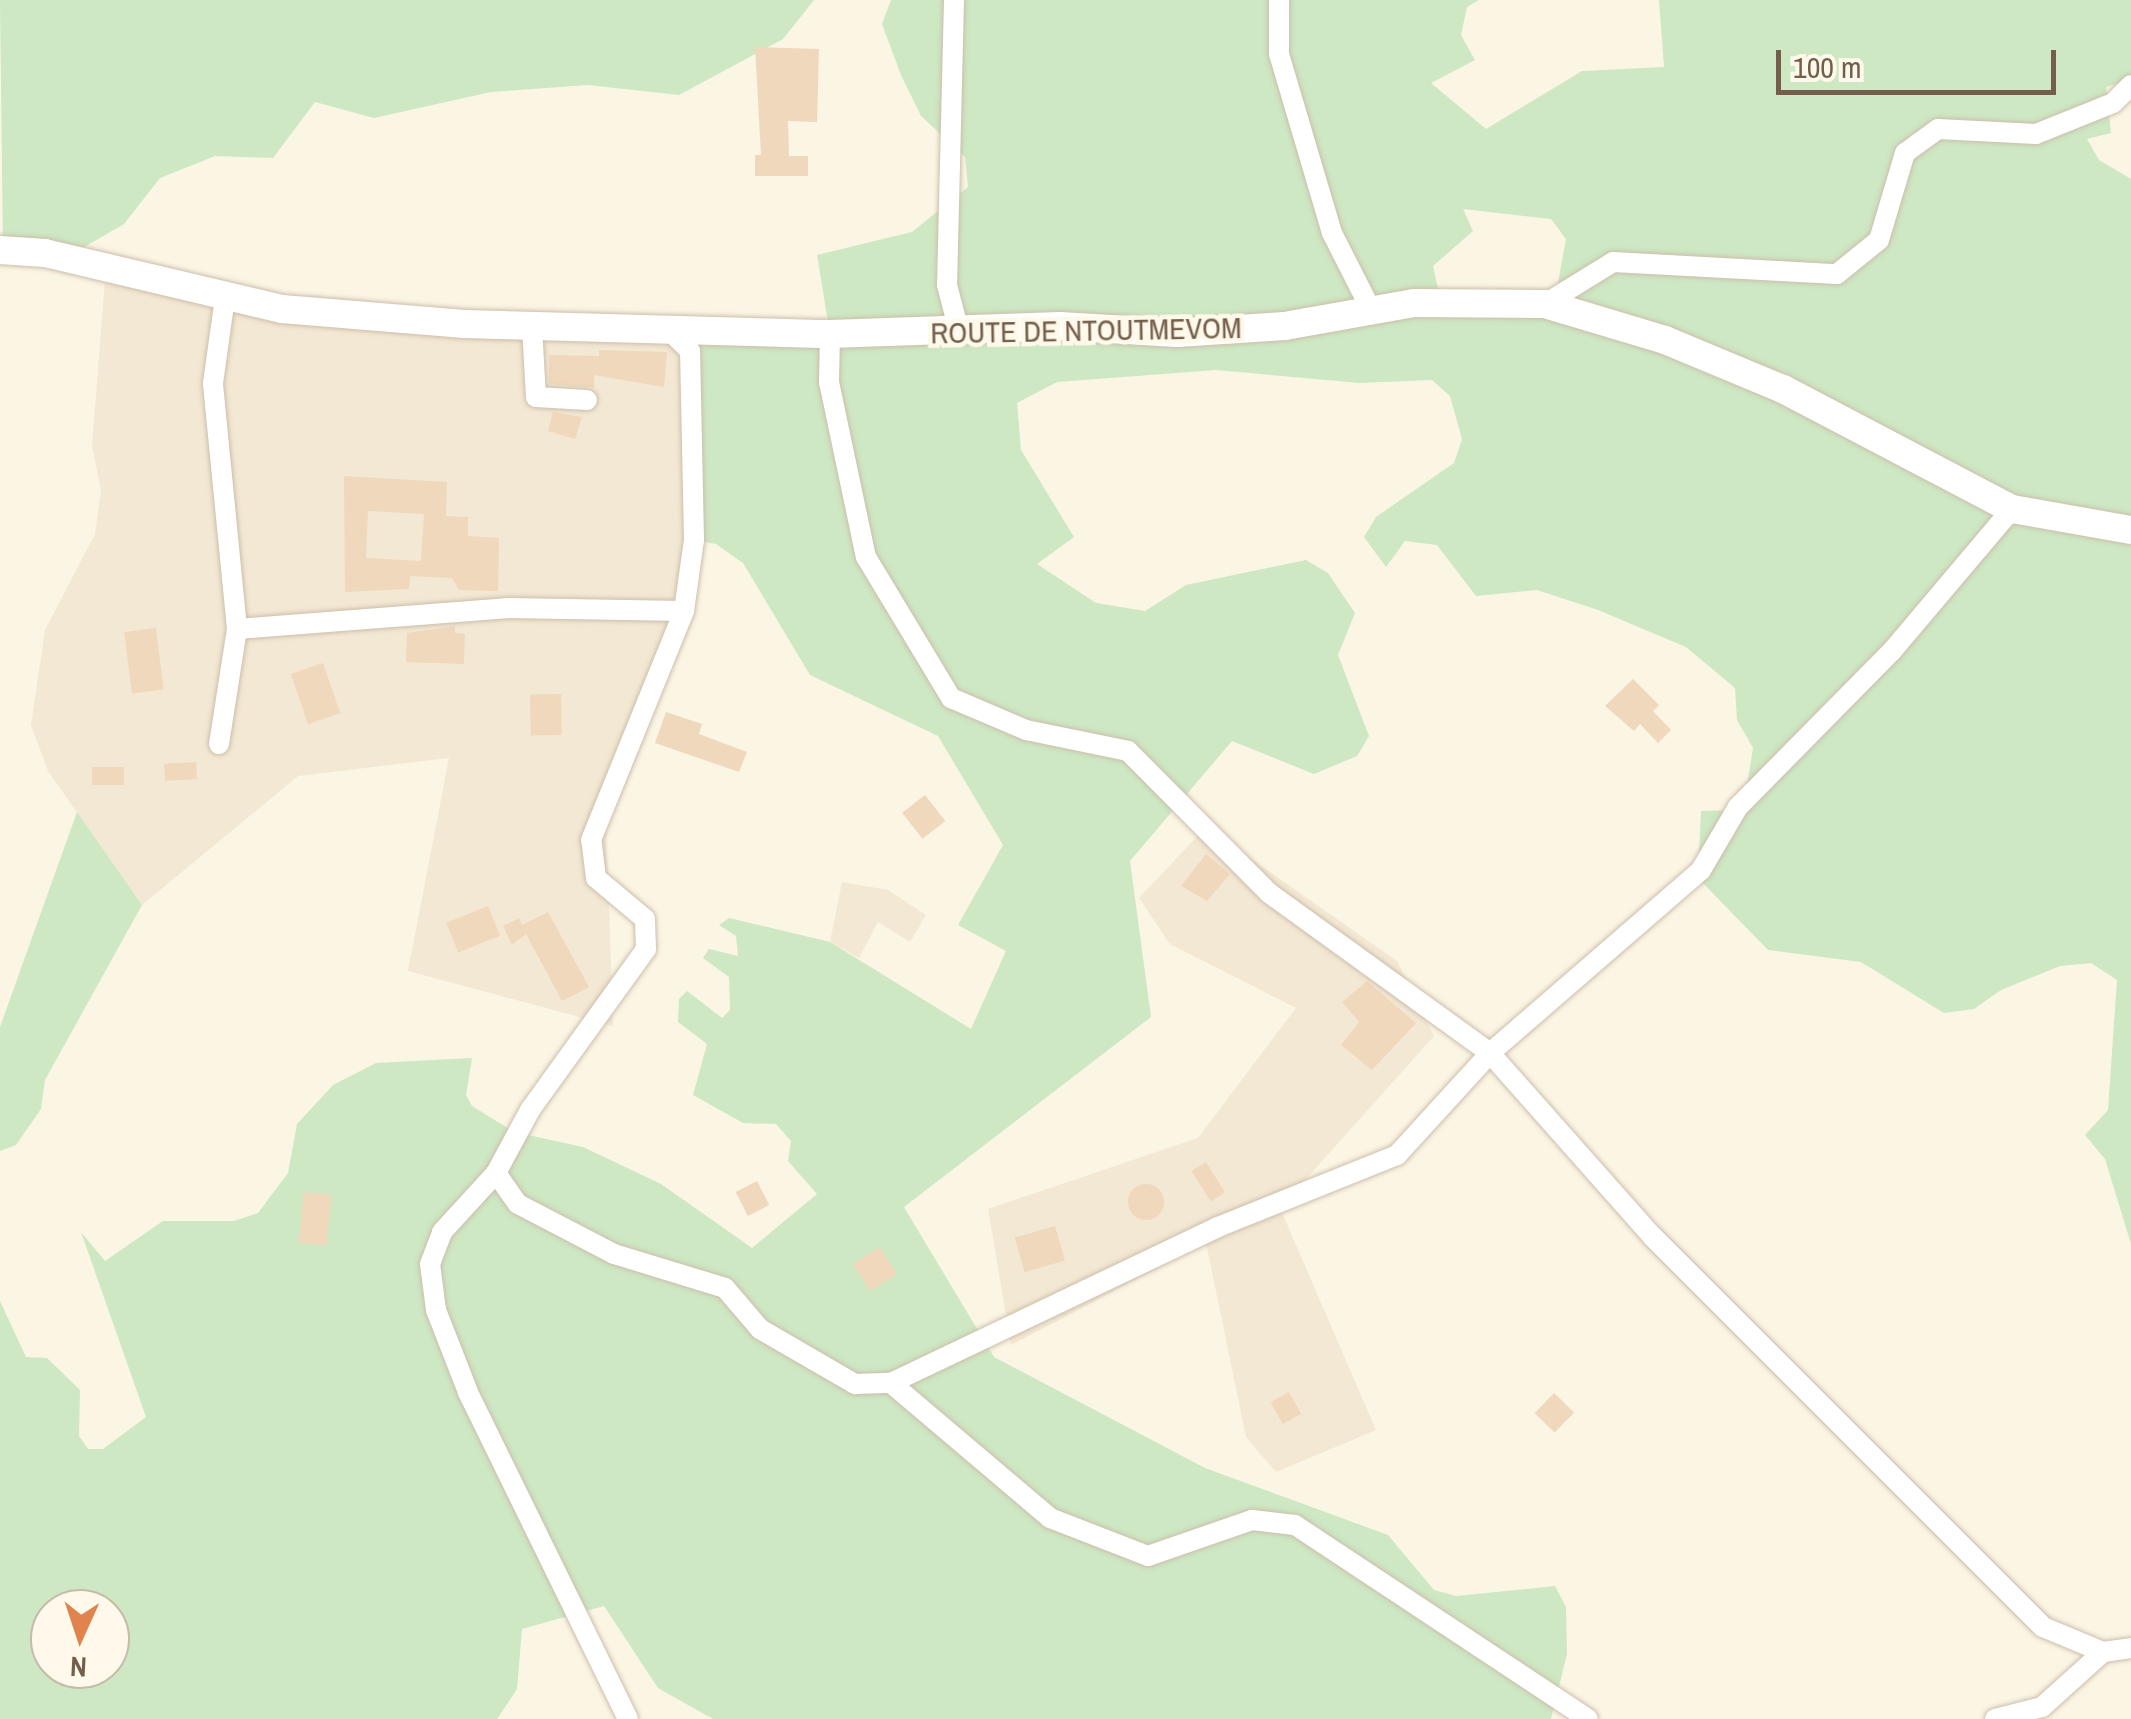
<!DOCTYPE html>
<html>
<head>
<meta charset="utf-8">
<style>
	body { margin:0 }
	#map { position:relative; width:2131px; height:1719px; overflow:hidden; background:#fbf5e4; font-family:"Archivo Narrow",sans-serif }
	div>[style] { position:absolute }
	.residential>* { inset:0; background:#f3e8d3 }
	.green>* { inset:0; background:#cde8c3 }
	.building>* { inset:0; background:#f0d8bd; transform-origin:0 0 }
	.round { border-radius:50% }
	.roads { filter:drop-shadow(0 0 2px #ccbeab) drop-shadow(0 0 2px #ccbeab) }
	.street>* { height:20px; margin:-10px; padding:0 10px; transform-origin:10px; border-radius:10px; background:#fff }
	.secondary>* { height:28px; margin:-14px; padding:0 14px; transform-origin:14px; border-radius:14px; background:#fff }
	span { translate:-50% -50%; white-space:nowrap; text-align:center; line-height:1.15; -webkit-text-stroke:9px #fef9ea; paint-order:stroke }
	.street-label { font-size:30px; color:#735e4b }
	.north { position:absolute; left:30px; top:1589px; width:100px; height:100px; box-sizing:border-box; background:#fef9ea; border:2px solid #c6bbaa; border-radius:50%; rotate:183deg; font-size:28px; font-weight:700; line-height:40px; text-align:center; color:#735e4b }
	.north::after { content:''; display:block; margin:auto; width:35px; height:45px; background:#e1834d; clip-path:polygon(50% 0,100% 100%,50% 72%,0 100%) }
	.scale { position:absolute; left:1776px; top:50px; width:280px; height:45px; box-sizing:border-box; border:5px solid #735e4b; border-top:0; padding-left:12px; font-size:30px; line-height:35px; white-space:nowrap; color:#735e4b; -webkit-text-stroke:8px #fef9ea; paint-order:stroke }
</style>
</head>
<body>
<div id="map">
	<div class="residential">
		<i style="clip-path:polygon(106px 267px,225px 298px,666px 327px,690px 351px,684px 611px,605px 790px,613px 1026px,408px 971px,449px 758px,298px 776px,142px 905px,48px 771px,31px 725px,45px 630px,95px 534px,101px 490px,92px 446px)"></i>
		<i style="clip-path:polygon(1206px 827px,1397px 961px,1434px 1036px,1280px 1208px,1376px 1430px,1276px 1472px,1246px 1437px,1206px 1243px,1011px 1345px,988px 1209px,1198px 1138px,1296px 1008px,1170px 944px,1139px 898px)"></i>
		<i style="clip-path:polygon(842px 882px,888px 890px,926px 915px,910px 942px,878px 922px,859px 958px,830px 942px)"></i>
	</div>
	<div class="green">
		<i style="clip-path:polygon(0 0,814px 0,783px 39px,679px 95px,588px 85px,491px 92px,374px 118px,315px 102px,273px 158px,215px 156px,160px 178px,124px 224px,79px 250px,3px 250px)"></i>
		<i style="clip-path:polygon(evenodd,891px 0,1479px 0,1467px 7px,1461px 35px,1475px 60px,1431px 83px,1486px 129px,1582px 71px,1664px 67px,1659px 0,2131px 0,2131px 79px,2106px 87px,2111px 133px,2087px 139px,2099px 160px,2131px 179px,2131px 1244px,2105px 1159px,2085px 1135px,2108px 1110px,2117px 980px,2091px 963px,2060px 966px,2001px 990px,1974px 1009px,1944px 1013px,1861px 962px,1768px 950px,1698px 878px,1701px 811px,1734px 810px,1748px 780px,1753px 748px,1737px 720px,1735px 688px,1686px 647px,1598px 610px,1537px 590px,1476px 596px,1437px 545px,1405px 541px,1386px 567px,1364px 537px,1376px 517px,1454px 463px,1462px 439px,1450px 396px,1432px 380px,1360px 383px,1216px 370px,1057px 382px,1017px 403px,1021px 450px,1074px 537px,1037px 564px,1096px 603px,1145px 611px,1186px 585px,1306px 560px,1328px 573px,1355px 613px,1338px 655px,1369px 736px,1357px 756px,1314px 774px,1232px 741px,1130px 861px,1151px 1017px,904px 1207px,994px 1357px,1205px 1468px,1388px 1535px,1434px 1590px,1456px 1596px,1555px 1586px,1566px 1607px,1567px 1654px,1551px 1719px,713px 1719px,658px 1688px,604px 1606px,522px 1629px,517px 1689px,497px 1719px,0 1719px,0 1301px,26px 1357px,47px 1358px,80px 1390px,79px 1436px,88px 1449px,103px 1449px,146px 1417px,81px 1232px,105px 1261px,163px 1221px,234px 1221px,258px 1213px,288px 1173px,297px 1124px,333px 1085px,376px 1063px,472px 1058px,466px 1095px,472px 1106px,514px 1132px,583px 1147px,661px 1184px,752px 1248px,817px 1194px,788px 1161px,791px 1141px,776px 1124px,743px 1123px,693px 1095px,707px 1044px,678px 1022px,679px 999px,687px 991px,722px 1018px,730px 1010px,729px 977px,703px 958px,709px 949px,738px 956px,736px 936px,719px 925px,729px 918px,830px 942px,971px 1029px,1006px 951px,958px 925px,1003px 845px,938px 736px,810px 675px,743px 563px,716px 544px,694px 540px,690px 351px,666px 327px,830px 334px,817px 255px,912px 232px,968px 187px,965px 157px,921px 116px,901px 75px,882px 24px,891px 0,1463px 209px,1551px 219px,1566px 239px,1558px 283px,1545px 304px,1441px 302px,1433px 266px,1473px 231px,1463px 209px,891px 0,50px 1609px,110px 1609px,110px 1669px,50px 1669px,50px 1609px)"></i>
		<i style="clip-path:polygon(77px 812px,142px 905px,45px 1080px,41px 1109px,16px 1145px,0 1151px,0 1027px)"></i>
	</div>
	<div class="building">
		<i style="clip-path:polygon(755px 47px,819px 49px,817px 122px,788px 121px,789px 156px,808px 156px,808px 176px,755px 176px,755px 155px,761px 155px)"></i>
		<i style="clip-path:polygon(599px 350px,667px 352px,664px 387px,594px 375px,594px 388px,549px 384px,549px 355px,599px 356px)"></i>
		<i style="clip-path:polygon(553px 412px,582px 417px,575px 439px,548px 431px)"></i>
		<i style="clip-path:polygon(evenodd,344px 476px,447px 482px,446px 516px,468px 517px,468px 536px,499px 538px,498px 591px,459px 590px,452px 578px,410px 576px,409px 589px,345px 592px,344px 476px,368px 511px,424px 514px,421px 561px,366px 558px,368px 511px)"></i>
		<i style="clip-path:polygon(455px 626px,455px 633px,465px 634px,464px 664px,406px 662px,407px 633px)"></i>
		<i style="left:156px;top:628px;width:62px;height:32px;rotate:83deg"></i>
		<i style="left:323px;top:663px;width:53px;height:34px;rotate:71deg"></i>
		<i style="clip-path:polygon(1633px 679px,1659px 705px,1653px 711px,1671px 730px,1658px 743px,1640px 724px,1634px 731px,1605px 706px)"></i>
		<i style="left:561px;top:694px;width:41px;height:31px;rotate:89deg"></i>
		<i style="clip-path:polygon(666px 712px,702px 724px,699px 734px,747px 752px,739px 772px,655px 743px)"></i>
		<i style="left:196px;top:762px;width:17px;height:32px;rotate:87deg"></i>
		<i style="left:92px;top:767px;width:32px;height:18px"></i>
		<i style="left:925px;top:795px;width:33px;height:29px;rotate:52deg"></i>
		<i style="clip-path:polygon(1206px 854px,1230px 874px,1207px 901px,1181px 886px)"></i>
		<i style="left:488px;top:906px;width:32px;height:45px;rotate:68deg"></i>
		<i style="clip-path:polygon(548px 912px,589px 987px,562px 1001px,526px 934px,512px 945px,503px 926px,519px 918px,522px 925px)"></i>
		<i style="clip-path:polygon(1367px 981px,1416px 1023px,1372px 1070px,1341px 1045px,1359px 1022px,1342px 1002px)"></i>
		<i style="left:1206px;top:1162px;width:36px;height:17px;rotate:58deg"></i>
		<i style="left:757px;top:1181px;width:27px;height:24px;rotate:63deg"></i>
		<i class="round" style="left:1128px;top:1184px;width:36px;height:36px"></i>
		<i style="left:304px;top:1192px;width:28px;height:51px;rotate:6deg"></i>
		<i style="left:1055px;top:1226px;width:36px;height:42px;rotate:74deg"></i>
		<i style="left:880px;top:1247px;width:32px;height:32px;rotate:58deg"></i>
		<i style="left:1289px;top:1392px;width:25px;height:21px;rotate:61deg"></i>
		<i style="left:1554px;top:1393px;width:28px;height:28px;rotate:44deg"></i>
	</div>
	<div class="roads">
		<div class="street">
			<i style="left:954px;top:0;width:285px;rotate:91.4deg"></i>
			<i style="left:947px;top:285px;width:48px;rotate:75.4deg"></i>
			<i style="left:1279px;top:0;width:54px;rotate:90deg"></i>
			<i style="left:1279px;top:54px;width:187px;rotate:73.5deg"></i>
			<i style="left:1332px;top:233px;width:84px;rotate:63.1deg"></i>
			<i style="left:1545px;top:304px;width:80px;rotate:-31.7deg"></i>
			<i style="left:1613px;top:262px;width:224px;rotate:3.1deg"></i>
			<i style="left:1837px;top:274px;width:54px;rotate:-39deg"></i>
			<i style="left:1879px;top:240px;width:91px;rotate:-73.4deg"></i>
			<i style="left:1905px;top:153px;width:41px;rotate:-36deg"></i>
			<i style="left:1938px;top:129px;width:98px;rotate:2.9deg"></i>
			<i style="left:2036px;top:134px;width:83px;rotate:-21.9deg"></i>
			<i style="left:2113px;top:103px;width:25px;rotate:-45deg"></i>
			<i style="left:532px;top:326px;width:71px;rotate:86.8deg"></i>
			<i style="left:536px;top:397px;width:51px;rotate:3.4deg"></i>
			<i style="left:830px;top:334px;width:48px;rotate:91.2deg"></i>
			<i style="left:829px;top:382px;width:179px;rotate:78.1deg"></i>
			<i style="left:866px;top:557px;width:165px;rotate:58.9deg"></i>
			<i style="left:951px;top:698px;width:82px;rotate:23.1deg"></i>
			<i style="left:1026px;top:730px;width:104px;rotate:11.6deg"></i>
			<i style="left:1128px;top:751px;width:200px;rotate:45.2deg"></i>
			<i style="left:1269px;top:893px;width:273px;rotate:35.9deg"></i>
			<i style="left:1490px;top:1053px;width:244px;rotate:48.5deg"></i>
			<i style="left:1652px;top:1236px;width:553px;rotate:45deg"></i>
			<i style="left:2043px;top:1627px;width:65px;rotate:22.6deg"></i>
			<i style="left:2103px;top:1652px;width:28px;rotate:-8deg"></i>
			<i style="left:237px;top:629px;width:273px;rotate:-4.4deg"></i>
			<i style="left:509px;top:608px;width:175px;rotate:1deg"></i>
			<i style="left:219px;top:744px;width:116px;rotate:-81.1deg"></i>
			<i style="left:237px;top:629px;width:247px;rotate:-95.6deg"></i>
			<i style="left:213px;top:383px;width:86px;rotate:-82deg"></i>
			<i style="left:496px;top:1173px;width:38px;rotate:55deg"></i>
			<i style="left:518px;top:1204px;width:108px;rotate:27.5deg"></i>
			<i style="left:614px;top:1254px;width:116px;rotate:17deg"></i>
			<i style="left:725px;top:1288px;width:54px;rotate:49.5deg"></i>
			<i style="left:760px;top:1329px;width:110px;rotate:30.1deg"></i>
			<i style="left:855px;top:1384px;width:36px;rotate:-2deg"></i>
			<i style="left:891px;top:1383px;width:362px;rotate:-25.5deg"></i>
			<i style="left:1218px;top:1227px;width:193px;rotate:-21.9deg"></i>
			<i style="left:1397px;top:1155px;width:138px;rotate:-47.6deg"></i>
			<i style="left:1490px;top:1053px;width:279px;rotate:-40.9deg"></i>
			<i style="left:1701px;top:870px;width:73px;rotate:-59.6deg"></i>
			<i style="left:1738px;top:807px;width:219px;rotate:-45.4deg"></i>
			<i style="left:1892px;top:651px;width:186px;rotate:-49.8deg"></i>
			<i style="left:891px;top:1383px;width:209px;rotate:40.3deg"></i>
			<i style="left:1050px;top:1518px;width:105px;rotate:21.2deg"></i>
			<i style="left:1148px;top:1556px;width:110px;rotate:-19.1deg"></i>
			<i style="left:1252px;top:1520px;width:43px;rotate:6.6deg"></i>
			<i style="left:1295px;top:1525px;width:351px;rotate:33.5deg"></i>
			<i style="left:628px;top:1719px;width:364px;rotate:-116.1deg"></i>
			<i style="left:468px;top:1392px;width:88px;rotate:-111.3deg"></i>
			<i style="left:436px;top:1310px;width:46px;rotate:-97.4deg"></i>
			<i style="left:430px;top:1264px;width:34px;rotate:-69deg"></i>
			<i style="left:442px;top:1232px;width:80px;rotate:-47.5deg"></i>
			<i style="left:496px;top:1173px;width:72px;rotate:-61.6deg"></i>
			<i style="left:530px;top:1110px;width:198px;rotate:-54.2deg"></i>
			<i style="left:646px;top:949px;width:30px;rotate:-92deg"></i>
			<i style="left:645px;top:919px;width:64px;rotate:-140.1deg"></i>
			<i style="left:596px;top:878px;width:38px;rotate:-97deg"></i>
			<i style="left:591px;top:840px;width:247px;rotate:-67.9deg"></i>
			<i style="left:684px;top:611px;width:72px;rotate:-82deg"></i>
			<i style="left:694px;top:540px;width:189px;rotate:-91.2deg"></i>
			<i style="left:690px;top:351px;width:34px;rotate:-135deg"></i>
			<i style="left:1995px;top:1719px;width:49px;rotate:-14.3deg"></i>
			<i style="left:2042px;top:1707px;width:82px;rotate:-42deg"></i>
		</div>
		<div class="secondary">
			<i style="left:0;top:250px;width:45px;rotate:3.8deg"></i>
			<i style="left:45px;top:253px;width:244px;rotate:13.3deg"></i>
			<i style="left:282px;top:309px;width:183px;rotate:4.7deg"></i>
			<i style="left:464px;top:324px;width:366px;rotate:1.6deg"></i>
			<i style="left:830px;top:334px;width:230px;rotate:-2deg"></i>
			<i style="left:1060px;top:326px;width:117px;rotate:3.4deg"></i>
			<i style="left:1177px;top:333px;width:108px;rotate:-3.7deg"></i>
			<i style="left:1285px;top:326px;width:131px;rotate:-10.1deg"></i>
			<i style="left:1414px;top:303px;width:131px;rotate:0.4deg"></i>
			<i style="left:1545px;top:304px;width:125px;rotate:16.7deg"></i>
			<i style="left:1665px;top:340px;width:128px;rotate:22.6deg"></i>
			<i style="left:1783px;top:389px;width:259px;rotate:27.7deg"></i>
			<i style="left:2012px;top:509px;width:121px;rotate:10deg"></i>
		</div>
	</div>
	<div class="street-label">
		<span style="left:1086px;top:330px;rotate:-1deg">ROUTE DE NTOUTMEVOM</span>
	</div>
	<div class="north">N</div>
	<div class="scale">100 m</div>
</div>
</body>
</html>
